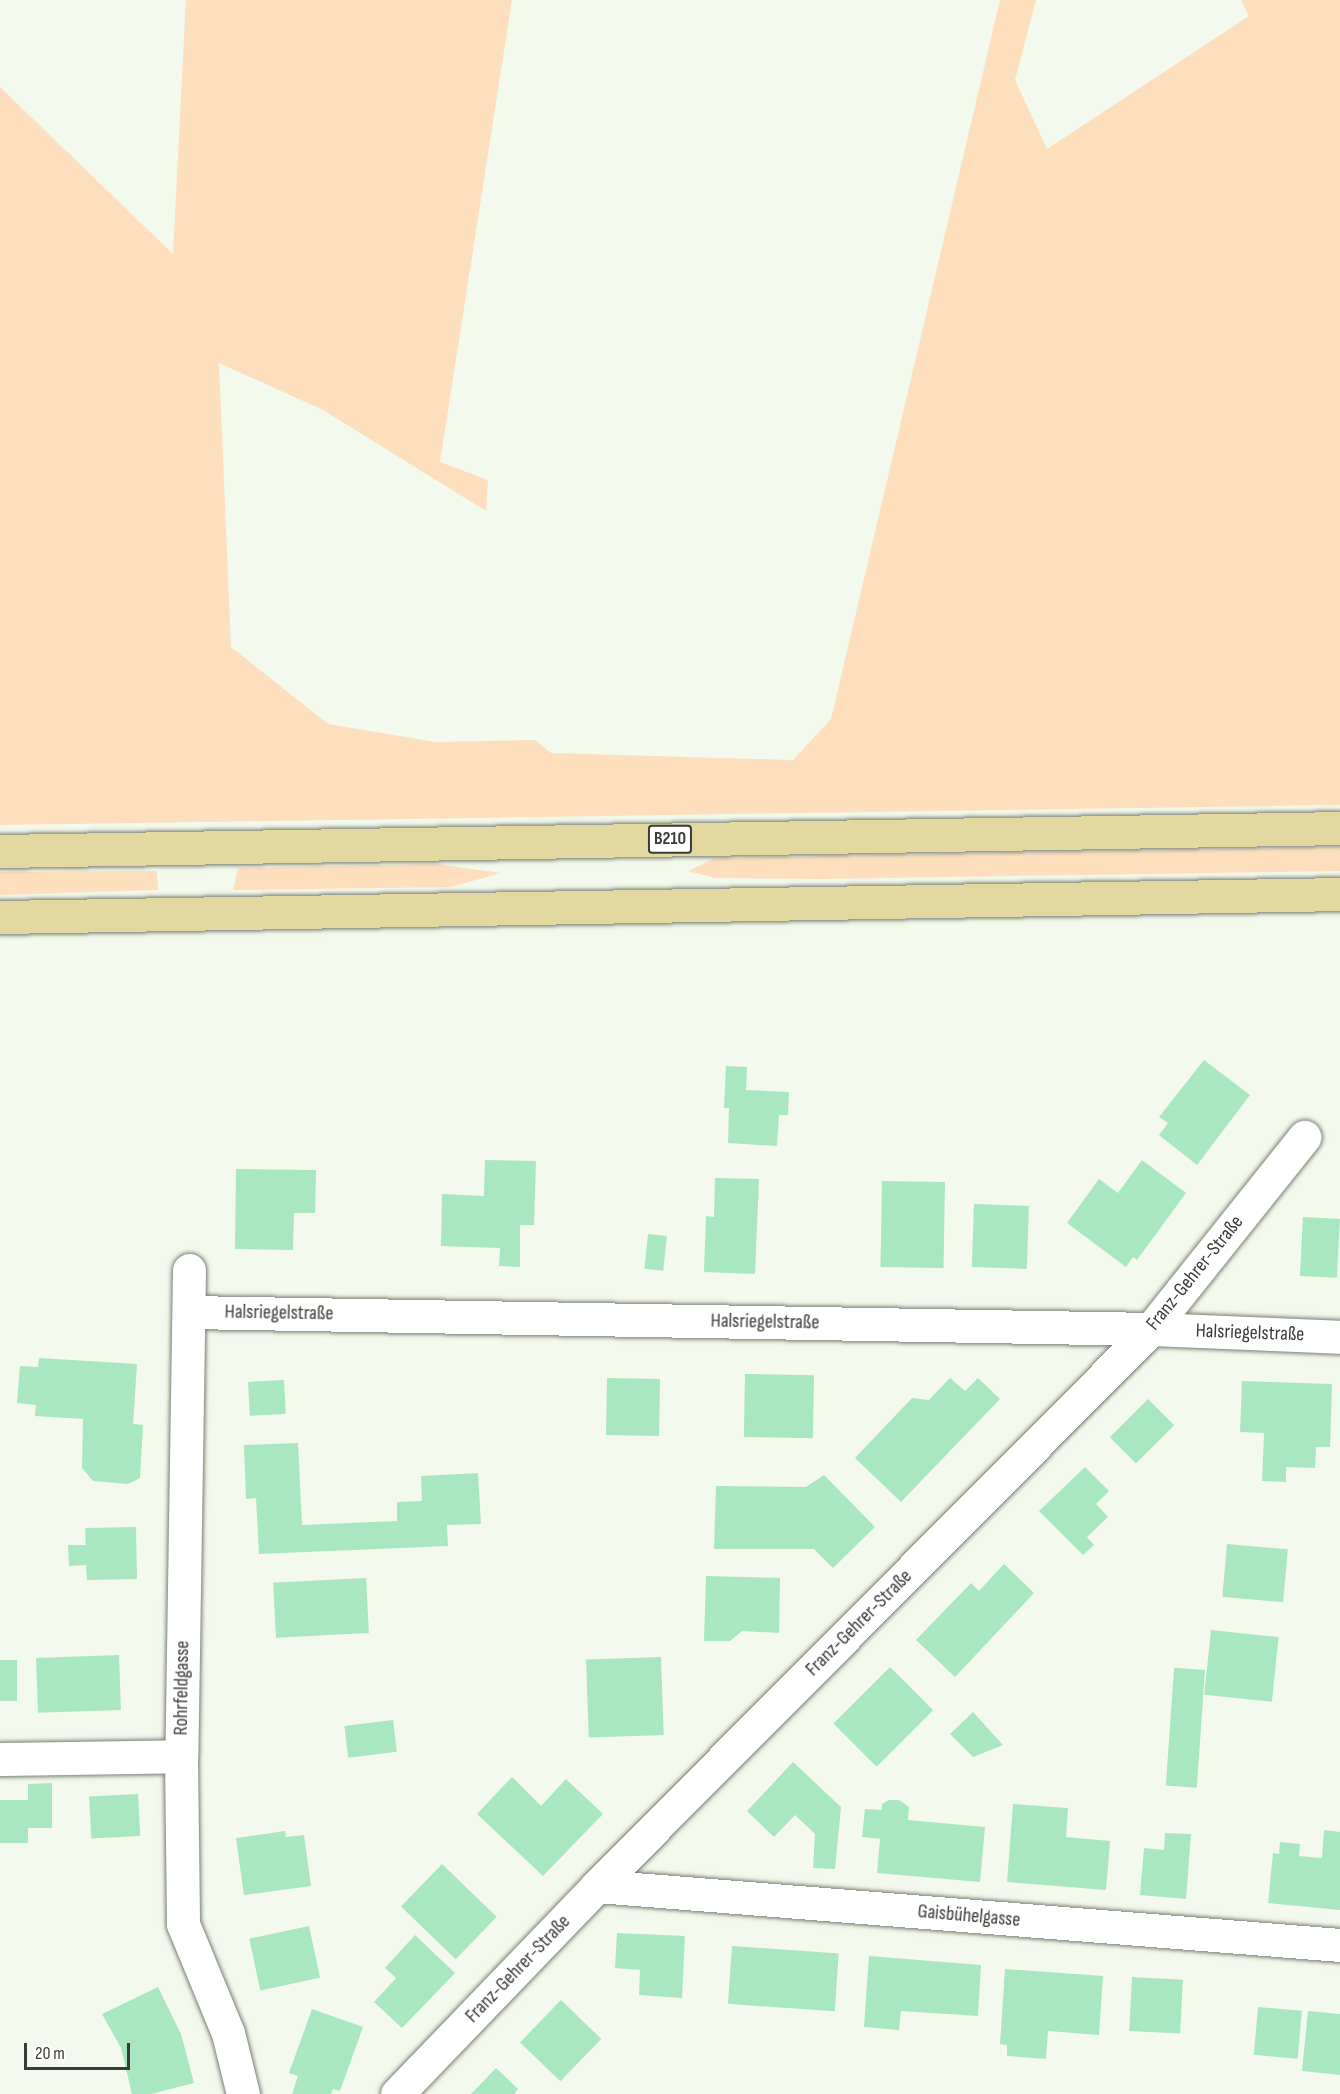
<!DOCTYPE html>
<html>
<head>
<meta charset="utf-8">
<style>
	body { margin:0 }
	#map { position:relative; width:1340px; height:2094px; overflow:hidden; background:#f3f9ec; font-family:"Sofia Sans Condensed",sans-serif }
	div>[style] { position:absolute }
	.green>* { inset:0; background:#fddfbe }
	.building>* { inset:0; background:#a9e7c0; transform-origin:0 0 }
	.roads { filter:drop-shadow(0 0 2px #7a8074) drop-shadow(0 0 2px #7a8074) }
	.minor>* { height:33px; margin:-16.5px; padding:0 16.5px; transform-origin:16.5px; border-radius:16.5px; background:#fff }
	.primary>* { height:33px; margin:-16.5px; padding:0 16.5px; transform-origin:16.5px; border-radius:16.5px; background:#e3d89f }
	span { translate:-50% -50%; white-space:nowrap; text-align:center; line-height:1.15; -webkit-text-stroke:6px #fff; paint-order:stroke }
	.shield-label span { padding:2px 4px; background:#fff; border:2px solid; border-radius:4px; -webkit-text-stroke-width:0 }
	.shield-label { font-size:18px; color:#3a3c37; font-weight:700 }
	.street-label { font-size:20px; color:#3a3c37 }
	.scale { position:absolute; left:24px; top:2043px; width:106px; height:27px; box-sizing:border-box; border:3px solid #3a3c37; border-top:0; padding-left:8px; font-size:18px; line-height:21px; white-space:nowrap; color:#3a3c37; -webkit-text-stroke:4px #fff; paint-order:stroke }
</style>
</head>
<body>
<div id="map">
	<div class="green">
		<i style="clip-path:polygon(186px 0,512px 0,440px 462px,488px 480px,486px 511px,323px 410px,219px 363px,231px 647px,328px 724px,435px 742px,535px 740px,551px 753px,793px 760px,831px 719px,1000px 0,1036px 0,1015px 80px,1047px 149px,1249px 16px,1241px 0,1340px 0,1340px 805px,0 825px,0 87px,173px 254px)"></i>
		<i style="clip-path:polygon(1340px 847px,1340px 871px,822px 879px,715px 878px,688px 871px,715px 858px)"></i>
		<i style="clip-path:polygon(437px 864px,501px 873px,451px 887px,233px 890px,238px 868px)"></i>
		<i style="clip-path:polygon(157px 871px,158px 890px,0 895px,0 872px)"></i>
	</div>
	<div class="building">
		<i style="clip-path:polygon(1204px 1060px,1250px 1095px,1197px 1165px,1159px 1135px,1168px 1123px,1159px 1117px)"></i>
		<i style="clip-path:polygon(726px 1066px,747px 1067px,746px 1090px,789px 1092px,788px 1115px,779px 1115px,777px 1146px,728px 1143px,729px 1108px,724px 1108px)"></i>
		<i style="clip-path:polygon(485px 1160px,536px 1161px,534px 1225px,520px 1225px,520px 1267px,499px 1266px,500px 1248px,441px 1246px,442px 1194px,484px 1196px)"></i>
		<i style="clip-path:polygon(1142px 1160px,1186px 1193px,1137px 1260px,1133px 1257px,1126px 1267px,1067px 1223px,1099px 1179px,1118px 1193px)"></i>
		<i style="clip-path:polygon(236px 1169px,316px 1170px,315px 1213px,294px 1213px,293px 1250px,235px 1249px)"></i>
		<i style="clip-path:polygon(715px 1178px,759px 1179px,755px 1274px,704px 1272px,706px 1216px,714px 1217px)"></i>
		<i style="left:882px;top:1181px;width:63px;height:86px;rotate:1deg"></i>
		<i style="left:974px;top:1204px;width:55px;height:63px;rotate:2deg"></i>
		<i style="left:1303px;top:1217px;width:37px;height:59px;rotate:3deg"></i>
		<i style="left:648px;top:1234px;width:19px;height:35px;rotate:6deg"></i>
		<i style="clip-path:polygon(39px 1358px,137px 1364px,133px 1424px,143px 1425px,140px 1478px,128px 1484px,93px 1481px,82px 1468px,83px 1419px,35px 1416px,36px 1405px,17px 1403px,20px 1366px,38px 1367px)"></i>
		<i style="left:745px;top:1374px;width:69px;height:63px;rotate:1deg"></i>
		<i style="left:607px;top:1378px;width:53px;height:57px;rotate:1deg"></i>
		<i style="clip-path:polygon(950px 1378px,965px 1391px,978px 1378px,1000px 1399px,901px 1502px,855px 1458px,912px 1398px,929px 1400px)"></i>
		<i style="left:284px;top:1380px;width:34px;height:36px;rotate:87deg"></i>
		<i style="clip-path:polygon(1242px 1381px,1332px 1384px,1330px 1447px,1316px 1447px,1315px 1468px,1286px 1467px,1286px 1482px,1262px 1481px,1264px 1433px,1240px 1432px)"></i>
		<i style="left:1148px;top:1399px;width:37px;height:54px;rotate:45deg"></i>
		<i style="clip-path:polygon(298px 1443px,302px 1525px,397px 1521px,397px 1502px,422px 1501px,421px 1476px,478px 1473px,481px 1524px,447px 1525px,448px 1546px,259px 1554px,256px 1498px,246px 1499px,244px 1445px)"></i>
		<i style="clip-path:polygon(1085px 1467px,1109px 1491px,1096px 1504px,1108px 1517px,1087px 1537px,1094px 1545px,1083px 1555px,1039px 1511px)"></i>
		<i style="clip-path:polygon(824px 1475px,875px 1527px,833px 1568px,814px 1549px,714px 1549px,716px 1486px,806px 1487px)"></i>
		<i style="clip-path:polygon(136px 1527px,137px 1579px,87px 1580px,86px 1565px,69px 1566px,68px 1545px,86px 1545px,85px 1528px)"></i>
		<i style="left:1227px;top:1544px;width:61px;height:53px;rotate:5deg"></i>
		<i style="clip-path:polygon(1004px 1564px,1034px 1593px,955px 1677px,916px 1640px,971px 1583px,979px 1591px)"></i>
		<i style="clip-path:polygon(706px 1576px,780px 1578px,779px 1633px,742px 1631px,730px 1641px,704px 1641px)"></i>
		<i style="left:366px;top:1578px;width:55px;height:93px;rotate:87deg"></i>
		<i style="left:1211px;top:1630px;width:68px;height:65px;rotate:6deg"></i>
		<i style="left:119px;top:1655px;width:55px;height:83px;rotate:88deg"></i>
		<i style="left:661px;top:1657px;width:78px;height:75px;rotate:88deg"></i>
		<i style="left:0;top:1660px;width:17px;height:41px"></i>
		<i style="left:890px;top:1667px;width:61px;height:80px;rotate:45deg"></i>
		<i style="left:1205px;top:1670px;width:118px;height:31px;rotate:94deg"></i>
		<i style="clip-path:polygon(973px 1712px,1003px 1745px,973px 1757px,950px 1734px)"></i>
		<i style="left:393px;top:1720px;width:32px;height:49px;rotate:83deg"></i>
		<i style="clip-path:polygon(793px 1762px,841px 1807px,835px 1869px,813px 1868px,815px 1834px,795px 1815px,774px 1837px,747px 1811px)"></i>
		<i style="clip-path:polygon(512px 1777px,541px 1806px,566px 1779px,603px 1814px,543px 1876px,477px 1814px)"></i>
		<i style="clip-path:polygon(52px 1783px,52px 1828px,28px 1828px,28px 1843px,0 1843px,0 1800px,28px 1800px,28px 1784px)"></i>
		<i style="left:138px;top:1794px;width:42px;height:49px;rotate:87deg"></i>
		<i style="clip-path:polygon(889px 1800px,899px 1800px,909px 1807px,908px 1820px,985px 1827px,980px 1882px,877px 1873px,880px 1839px,862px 1837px,865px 1809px,882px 1810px,882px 1804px)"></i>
		<i style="clip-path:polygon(1013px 1804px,1068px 1808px,1066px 1837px,1110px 1841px,1106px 1890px,1007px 1882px)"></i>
		<i style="clip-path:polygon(1324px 1830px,1340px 1832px,1340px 1910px,1268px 1903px,1273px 1853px,1279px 1854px,1280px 1842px,1300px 1844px,1299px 1856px,1322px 1858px)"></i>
		<i style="clip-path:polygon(285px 1831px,286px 1837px,304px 1835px,311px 1886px,244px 1895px,236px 1838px)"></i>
		<i style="clip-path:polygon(1165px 1833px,1191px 1834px,1186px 1899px,1140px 1895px,1144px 1848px,1164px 1850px)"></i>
		<i style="left:442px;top:1864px;width:76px;height:59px;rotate:44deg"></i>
		<i style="left:309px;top:1926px;width:53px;height:61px;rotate:78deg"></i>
		<i style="clip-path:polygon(617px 1933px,685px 1936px,682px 1998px,639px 1995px,640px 1970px,615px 1968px)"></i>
		<i style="clip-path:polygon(415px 1935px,455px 1973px,402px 2028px,374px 2002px,396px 1978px,385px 1968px)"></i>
		<i style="left:732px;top:1946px;width:107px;height:58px;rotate:4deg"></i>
		<i style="clip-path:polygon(869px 1956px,981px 1965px,978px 2016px,901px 2011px,899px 2030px,864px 2027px)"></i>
		<i style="clip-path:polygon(1005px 1969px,1103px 1976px,1099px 2035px,1048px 2031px,1046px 2059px,1007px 2056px,1007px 2045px,1000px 2044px)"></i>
		<i style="left:1132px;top:1977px;width:51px;height:54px;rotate:3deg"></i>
		<i style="clip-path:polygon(158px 1987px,181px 2034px,194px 2083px,151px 2094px,132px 2094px,121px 2048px,102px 2014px)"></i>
		<i style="left:561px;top:2000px;width:56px;height:59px;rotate:44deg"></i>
		<i style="left:1258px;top:2007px;width:44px;height:48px;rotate:5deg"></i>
		<i style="clip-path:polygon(312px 2009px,363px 2027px,340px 2091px,333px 2089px,331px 2094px,292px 2094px,298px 2076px,289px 2073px)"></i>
		<i style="clip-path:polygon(1308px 2011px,1340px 2014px,1340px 2075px,1302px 2071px)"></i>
		<i style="clip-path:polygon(496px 2068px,518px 2089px,514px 2094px,471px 2094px)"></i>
	</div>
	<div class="roads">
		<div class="minor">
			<i style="left:189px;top:1270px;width:486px;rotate:90.9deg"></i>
			<i style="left:181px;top:1756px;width:168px;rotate:89.3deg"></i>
			<i style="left:183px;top:1924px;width:118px;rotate:67.6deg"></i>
			<i style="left:228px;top:2033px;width:63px;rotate:76.2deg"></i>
			<i style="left:189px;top:1312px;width:962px;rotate:1.01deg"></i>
			<i style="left:1151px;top:1329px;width:189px;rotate:2.4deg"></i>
			<i style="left:0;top:1759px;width:181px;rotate:-0.9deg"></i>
			<i style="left:597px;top:1886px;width:745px;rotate:4.54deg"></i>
			<i style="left:397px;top:2094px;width:289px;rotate:-46.1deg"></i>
			<i style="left:597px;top:1886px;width:786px;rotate:-45.15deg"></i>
			<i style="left:1151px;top:1329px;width:246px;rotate:-51.4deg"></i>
		</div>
		<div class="primary">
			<i style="left:0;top:851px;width:1340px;rotate:-0.98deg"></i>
			<i style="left:0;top:917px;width:1340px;rotate:-0.98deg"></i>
		</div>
	</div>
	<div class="shield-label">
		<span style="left:670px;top:839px">B210</span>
	</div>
	<div class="street-label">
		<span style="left:1195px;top:1273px;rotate:-51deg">Franz-Gehrer-Straße</span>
		<span style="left:279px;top:1313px;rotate:1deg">Halsriegelstraße</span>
		<span style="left:765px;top:1322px;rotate:1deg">Halsriegelstraße</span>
		<span style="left:1250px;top:1333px;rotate:2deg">Halsriegelstraße</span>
		<span style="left:859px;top:1623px;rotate:-45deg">Franz-Gehrer-Straße</span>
		<span style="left:182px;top:1688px;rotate:-89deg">Rohrfeldgasse</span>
		<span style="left:969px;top:1916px;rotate:5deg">Gaisbühelgasse</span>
		<span style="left:518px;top:1969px;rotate:-46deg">Franz-Gehrer-Straße</span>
	</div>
	<div class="scale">20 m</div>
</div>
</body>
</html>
